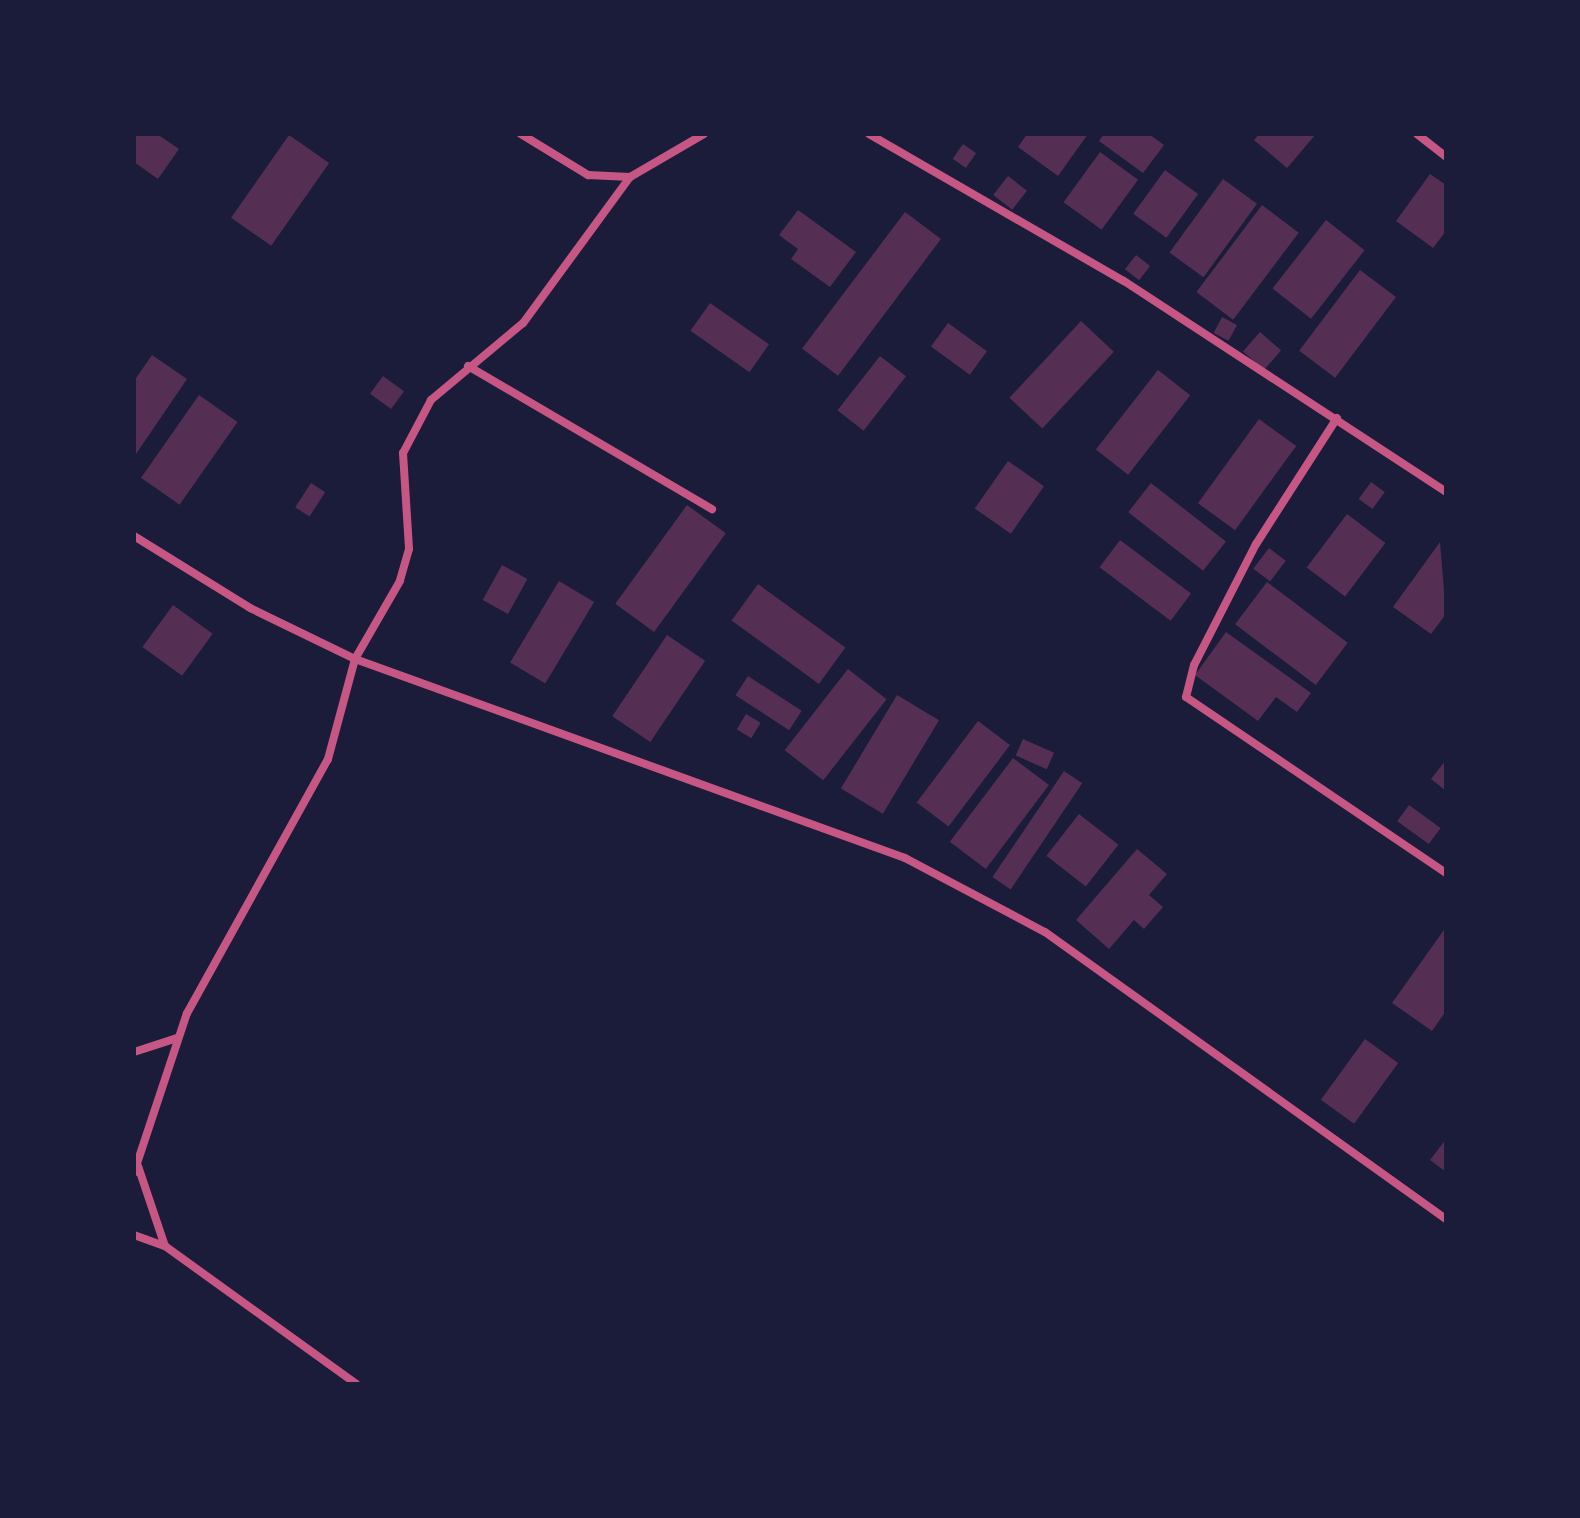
<!DOCTYPE html>
<html>
<head>
<meta charset="utf-8">
<style>
	body { margin:0 }
	#map { position:relative; width:1580px; height:1518px; overflow:hidden; background:#1b1b3a; font-family:"Exo 2",sans-serif }
	div>[style] { position:absolute }
	.building>* { inset:0; background:#542f53; transform-origin:0 0 }
	.minor>* { height:8px; margin:-4px; padding:0 4px; transform-origin:4px; border-radius:4px; background:#c65784 }
	span { translate:-50% -50%; white-space:nowrap; text-align:center; line-height:1.15; -webkit-text-stroke:6px #1b1b3a; paint-order:stroke }
	.frame { position:absolute; inset:0; border:136px solid #1b1b3a; pointer-events:none }
</style>
</head>
<body>
<div id="map">
	<div class="building">
		<i style="clip-path:polygon(134px 134px,157px 134px,179px 149px,158px 179px,134px 162px)"></i>
		<i style="clip-path:polygon(1027px 134px,1088px 134px,1058px 176px,1018px 147px)"></i>
		<i style="clip-path:polygon(1104px 134px,1149px 134px,1164px 145px,1143px 173px,1099px 141px)"></i>
		<i style="clip-path:polygon(1259px 134px,1316px 134px,1287px 168px,1254px 140px)"></i>
		<i style="left:289px;top:135px;width:49px;height:101px;rotate:35deg"></i>
		<i style="left:963px;top:144px;width:16px;height:18px;rotate:35deg"></i>
		<i style="left:1100px;top:152px;width:47px;height:62px;rotate:36deg"></i>
		<i style="left:1165px;top:170px;width:41px;height:54px;rotate:36deg"></i>
		<i style="clip-path:polygon(1430px 174px,1446px 185px,1446px 231px,1433px 248px,1396px 221px)"></i>
		<i style="left:1008px;top:176px;width:24px;height:24px;rotate:38deg"></i>
		<i style="left:1223px;top:179px;width:42px;height:91px;rotate:36deg"></i>
		<i style="left:1262px;top:205px;width:46px;height:109px;rotate:37deg"></i>
		<i style="clip-path:polygon(798px 210px,856px 252px,830px 287px,791px 259px,798px 249px,779px 235px)"></i>
		<i style="left:905px;top:212px;width:45px;height:171px;rotate:37deg"></i>
		<i style="left:1326px;top:220px;width:49px;height:87px;rotate:38deg"></i>
		<i style="left:1136px;top:255px;width:18px;height:18px;rotate:38deg"></i>
		<i style="left:1360px;top:270px;width:45px;height:101px;rotate:37deg"></i>
		<i style="left:710px;top:303px;width:72px;height:34px;rotate:35deg"></i>
		<i style="left:1222px;top:317px;width:17px;height:18px;rotate:28deg"></i>
		<i style="left:1081px;top:321px;width:45px;height:105px;rotate:43deg"></i>
		<i style="left:948px;top:323px;width:48px;height:29px;rotate:36deg"></i>
		<i style="left:1260px;top:332px;width:28px;height:26px;rotate:41deg"></i>
		<i style="clip-path:polygon(152px 355px,187px 379px,134px 457px,134px 381px)"></i>
		<i style="left:880px;top:356px;width:33px;height:69px;rotate:38deg"></i>
		<i style="left:1158px;top:370px;width:41px;height:101px;rotate:38deg"></i>
		<i style="left:383px;top:376px;width:26px;height:22px;rotate:36deg"></i>
		<i style="left:199px;top:395px;width:47px;height:101px;rotate:35deg"></i>
		<i style="left:1259px;top:419px;width:46px;height:104px;rotate:36deg"></i>
		<i style="left:1008px;top:461px;width:44px;height:58px;rotate:35deg"></i>
		<i style="left:1371px;top:482px;width:17px;height:21px;rotate:36deg"></i>
		<i style="left:311px;top:483px;width:17px;height:29px;rotate:33deg"></i>
		<i style="left:1151px;top:483px;width:95px;height:37px;rotate:38deg"></i>
		<i style="left:687px;top:505px;width:48px;height:122px;rotate:36deg"></i>
		<i style="left:1347px;top:514px;width:48px;height:67px;rotate:37deg"></i>
		<i style="left:1120px;top:540px;width:89px;height:34px;rotate:37deg"></i>
		<i style="clip-path:polygon(1440px 542px,1446px 614px,1431px 634px,1393px 607px)"></i>
		<i style="left:1269px;top:548px;width:21px;height:26px;rotate:37deg"></i>
		<i style="left:502px;top:565px;width:29px;height:40px;rotate:29deg"></i>
		<i style="left:559px;top:581px;width:41px;height:95px;rotate:31deg"></i>
		<i style="left:1267px;top:582px;width:101px;height:53px;rotate:37deg"></i>
		<i style="left:758px;top:584px;width:108px;height:45px;rotate:36deg"></i>
		<i style="left:173px;top:605px;width:49px;height:52px;rotate:36deg"></i>
		<i style="clip-path:polygon(1226px 632px,1311px 693px,1297px 712px,1276px 697px,1258px 721px,1195px 675px)"></i>
		<i style="left:667px;top:635px;width:46px;height:98px;rotate:34deg"></i>
		<i style="left:848px;top:669px;width:49px;height:103px;rotate:38deg"></i>
		<i style="left:748px;top:676px;width:64px;height:23px;rotate:33deg"></i>
		<i style="left:897px;top:695px;width:49px;height:109px;rotate:31deg"></i>
		<i style="left:746px;top:714px;width:17px;height:18px;rotate:31deg"></i>
		<i style="left:978px;top:721px;width:40px;height:102px;rotate:37deg"></i>
		<i style="left:1023px;top:739px;width:34px;height:18px;rotate:24deg"></i>
		<i style="left:1013px;top:758px;width:45px;height:105px;rotate:37deg"></i>
		<i style="clip-path:polygon(1446px 760px,1446px 791px,1431px 779px)"></i>
		<i style="left:1064px;top:771px;width:22px;height:128px;rotate:34deg"></i>
		<i style="left:1409px;top:805px;width:39px;height:20px;rotate:36deg"></i>
		<i style="left:1079px;top:814px;width:50px;height:53px;rotate:38deg"></i>
		<i style="clip-path:polygon(1137px 849px,1167px 874px,1149px 895px,1163px 907px,1144px 929px,1134px 920px,1109px 949px,1076px 920px)"></i>
		<i style="clip-path:polygon(1446px 927px,1446px 1011px,1432px 1031px,1392px 1003px)"></i>
		<i style="left:1365px;top:1039px;width:41px;height:75px;rotate:36deg"></i>
		<i style="clip-path:polygon(1446px 1139px,1446px 1172px,1430px 1160px)"></i>
	</div>
	<div class="minor">
		<i style="left:521px;top:134px;width:79px;rotate:31.5deg"></i>
		<i style="left:588px;top:175px;width:42px;rotate:2.7deg"></i>
		<i style="left:704px;top:134px;width:86px;rotate:149.8deg"></i>
		<i style="left:630px;top:177px;width:181px;rotate:126.2deg"></i>
		<i style="left:523px;top:323px;width:120px;rotate:140.1deg"></i>
		<i style="left:431px;top:400px;width:60px;rotate:117.8deg"></i>
		<i style="left:403px;top:453px;width:96px;rotate:86.4deg"></i>
		<i style="left:409px;top:549px;width:33px;rotate:106deg"></i>
		<i style="left:400px;top:581px;width:90px;rotate:120deg"></i>
		<i style="left:355px;top:659px;width:585px;rotate:19.89deg"></i>
		<i style="left:905px;top:858px;width:158px;rotate:27.9deg"></i>
		<i style="left:1045px;top:932px;width:493px;rotate:35.6deg"></i>
		<i style="left:869px;top:134px;width:294px;rotate:30deg"></i>
		<i style="left:1124px;top:281px;width:385px;rotate:33.2deg"></i>
		<i style="left:1417px;top:134px;width:37px;rotate:38deg"></i>
		<i style="left:468px;top:366px;width:283px;rotate:30.4deg"></i>
		<i style="left:1337px;top:418px;width:150px;rotate:122.7deg"></i>
		<i style="left:1256px;top:544px;width:136px;rotate:117.1deg"></i>
		<i style="left:1194px;top:665px;width:33px;rotate:104deg"></i>
		<i style="left:1186px;top:697px;width:314px;rotate:34.1deg"></i>
		<i style="left:134px;top:536px;width:137px;rotate:31.8deg"></i>
		<i style="left:250px;top:608px;width:117px;rotate:25.9deg"></i>
		<i style="left:355px;top:659px;width:104px;rotate:105.1deg"></i>
		<i style="left:328px;top:759px;width:291px;rotate:119deg"></i>
		<i style="left:187px;top:1013px;width:168px;rotate:108.4deg"></i>
		<i style="left:134px;top:1052px;width:45px;rotate:-18deg"></i>
		<i style="left:138px;top:1166px;width:84px;rotate:71.4deg"></i>
		<i style="left:134px;top:1235px;width:33px;rotate:20deg"></i>
		<i style="left:165px;top:1246px;width:236px;rotate:35.8deg"></i>
	</div>
	<div class="frame"></div>
</div>
</body>
</html>
